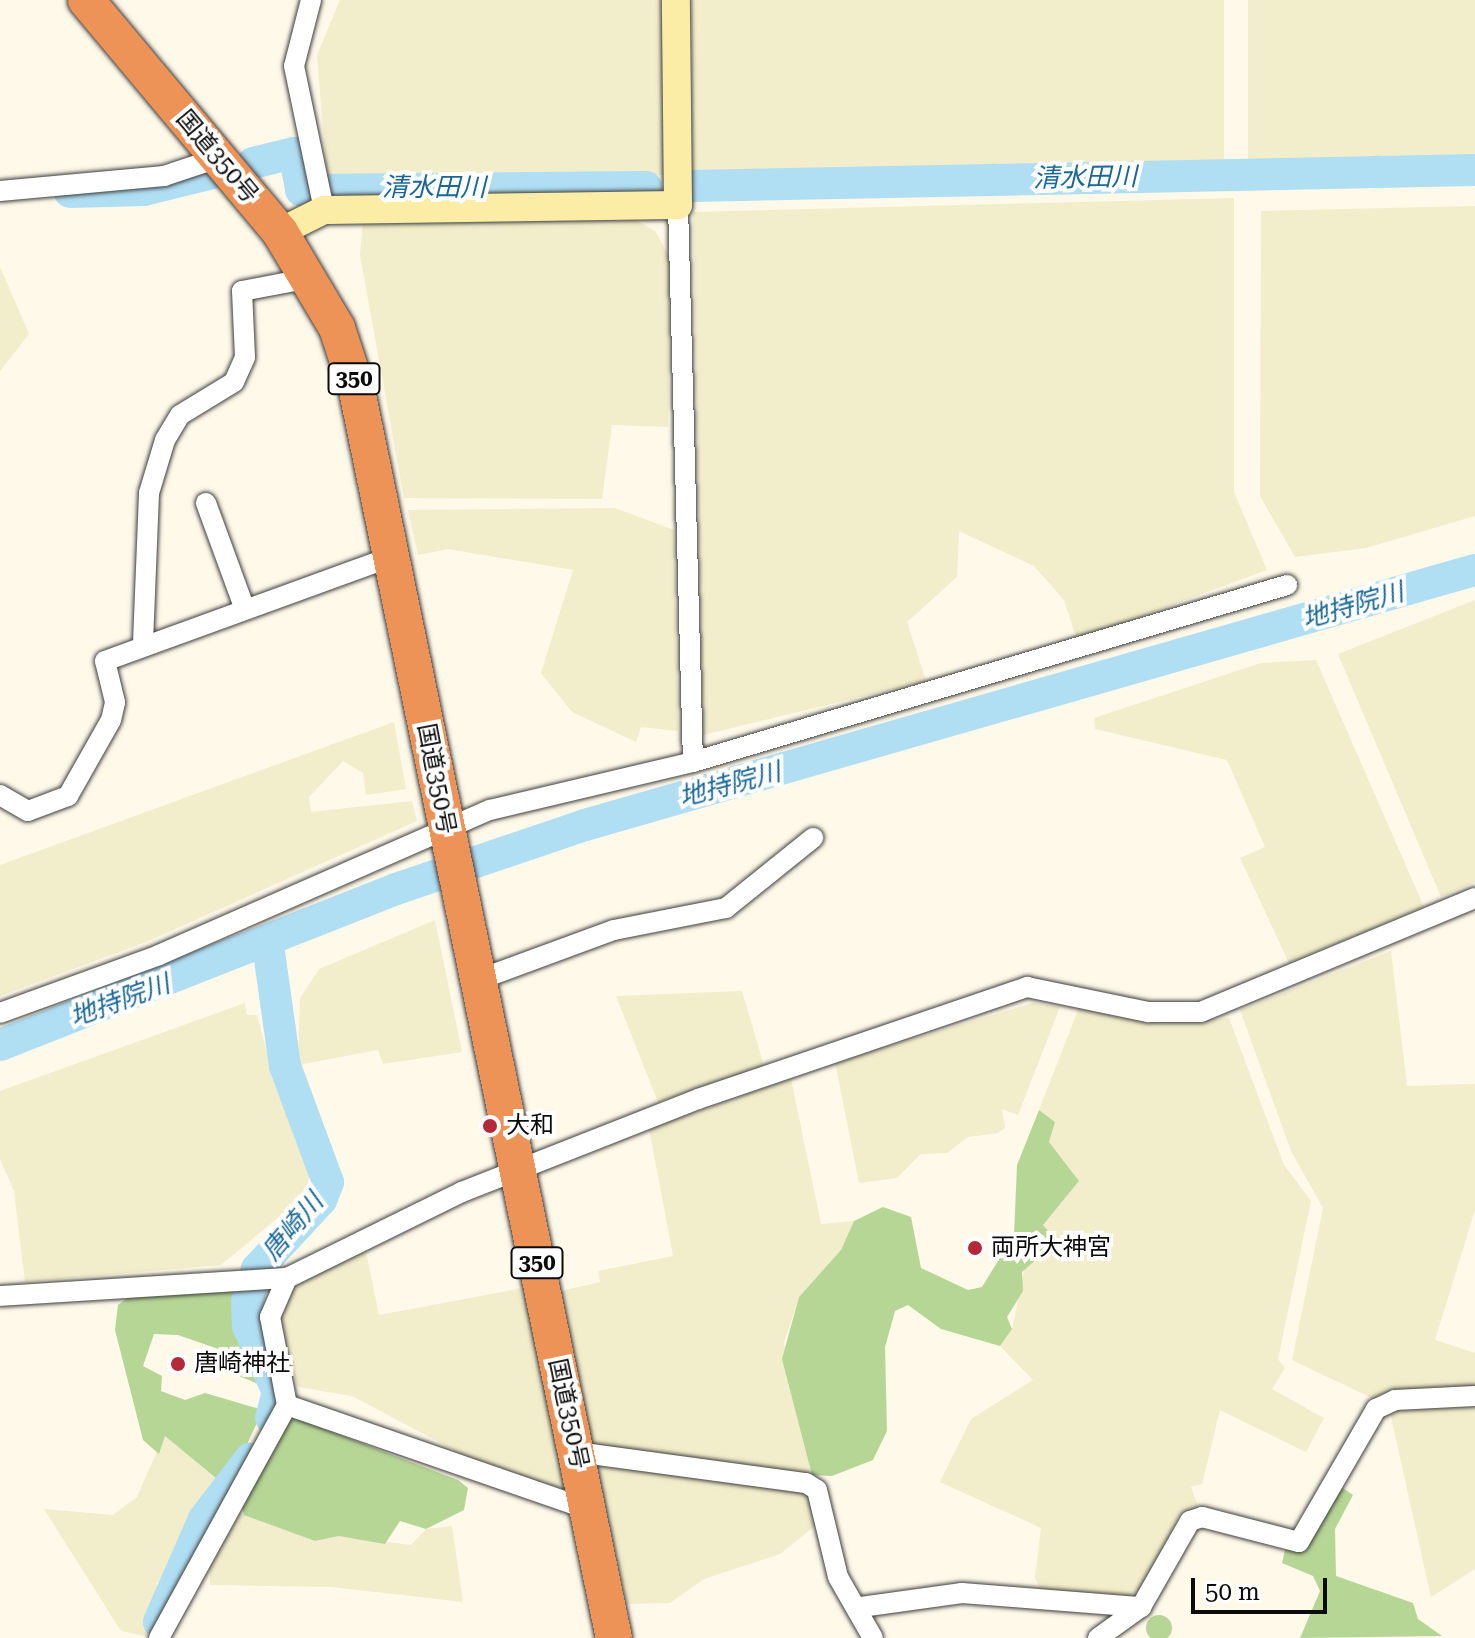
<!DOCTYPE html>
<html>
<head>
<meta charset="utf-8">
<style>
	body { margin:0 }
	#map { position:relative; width:1475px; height:1638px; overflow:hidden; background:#fef9e9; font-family:"Roboto Serif","Noto Sans JP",serif }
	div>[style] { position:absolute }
	.farmland>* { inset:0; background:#f2edcb; transform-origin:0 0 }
	.forest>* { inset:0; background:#b6d695 }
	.round { border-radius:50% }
	.river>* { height:32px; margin:-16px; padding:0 16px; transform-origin:16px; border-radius:16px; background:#b0def3 }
	.roads { filter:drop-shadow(0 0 2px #3e3e3e) drop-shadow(0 0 2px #3e3e3e) }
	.street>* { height:20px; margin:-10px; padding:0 10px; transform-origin:10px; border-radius:10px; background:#fff }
	.secondary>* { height:28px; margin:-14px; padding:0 14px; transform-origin:14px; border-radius:14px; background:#fceda6 }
	.highway>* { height:36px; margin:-18px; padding:0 18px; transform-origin:18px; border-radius:18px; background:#ee9357 }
	.dots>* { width:22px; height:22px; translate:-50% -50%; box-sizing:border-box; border:4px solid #fff; border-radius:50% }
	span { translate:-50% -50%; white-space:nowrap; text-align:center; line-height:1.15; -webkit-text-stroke:8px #fff; paint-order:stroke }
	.shield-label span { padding:2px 6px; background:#fff; border:2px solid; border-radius:6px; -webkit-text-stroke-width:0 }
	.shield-label { font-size:22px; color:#0b0b0b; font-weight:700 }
	.street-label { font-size:24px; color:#0b0b0b }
	.poi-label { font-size:24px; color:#0b0b0b }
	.left { translate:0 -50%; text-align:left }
	.water-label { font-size:26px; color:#1a6796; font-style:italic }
	.scale { position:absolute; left:1191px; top:1578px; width:136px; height:36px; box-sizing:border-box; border:4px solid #0b0b0b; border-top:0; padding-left:10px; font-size:24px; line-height:28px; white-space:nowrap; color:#0b0b0b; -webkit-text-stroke:6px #fff; paint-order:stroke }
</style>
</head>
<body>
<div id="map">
	<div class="farmland">
		<i style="clip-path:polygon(340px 0,662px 0,664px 175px,327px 180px,317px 55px)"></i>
		<i style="left:692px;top:0;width:532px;height:180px"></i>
		<i style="left:1248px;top:0;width:227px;height:167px"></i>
		<i style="clip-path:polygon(1234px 198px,1234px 492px,1267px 570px,1077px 640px,1064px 600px,1034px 566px,959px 531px,957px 577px,907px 622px,926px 681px,703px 735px,693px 212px)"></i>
		<i style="clip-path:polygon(1475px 206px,1475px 516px,1366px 548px,1295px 557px,1260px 496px,1261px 211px)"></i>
		<i style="clip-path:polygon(636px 220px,655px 231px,669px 256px,668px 427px,612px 425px,602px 499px,404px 498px,360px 255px,363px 223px)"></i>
		<i style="clip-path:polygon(0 267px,29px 334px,0 371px)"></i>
		<i style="clip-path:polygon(615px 508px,674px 530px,678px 731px,641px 727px,636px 742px,572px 712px,541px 673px,573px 570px,448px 549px,418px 555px,408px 510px)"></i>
		<i style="clip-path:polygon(1475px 600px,1475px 882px,1441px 897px,1338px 654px)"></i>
		<i style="clip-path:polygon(1316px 660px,1424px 907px,1289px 963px,1240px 858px,1265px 847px,1227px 760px,1095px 729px,1094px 718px,1261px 663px)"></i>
		<i style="clip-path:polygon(394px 722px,406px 789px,366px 795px,363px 773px,343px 761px,309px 797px,311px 812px,412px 801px,417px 821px,146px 942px,0 996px,0 865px)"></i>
		<i style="clip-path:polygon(435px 920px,462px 1052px,383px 1064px,378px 1050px,298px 1065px,300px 998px,319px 969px)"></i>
		<i style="clip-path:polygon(1391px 951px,1407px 1086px,1475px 1084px,1475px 1210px,1435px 1340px,1475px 1353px,1475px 1388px,1376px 1400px,1292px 1360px,1323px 1208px,1291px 1151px,1240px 1010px)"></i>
		<i style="clip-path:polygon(742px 991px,764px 1066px,658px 1102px,616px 996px)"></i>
		<i style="clip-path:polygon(245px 1003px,247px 1015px,257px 1015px,274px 1080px,313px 1166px,304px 1196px,221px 1265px,25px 1282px,14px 1191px,0 1159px,0 1091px)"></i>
		<i style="clip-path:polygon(1033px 1003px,1060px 1007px,1018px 1115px,1002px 1109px,1005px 1128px,998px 1133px,968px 1137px,947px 1153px,921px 1154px,897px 1178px,859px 1183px,835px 1062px)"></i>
		<i style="clip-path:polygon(1080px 1005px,1160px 1024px,1229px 1018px,1284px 1165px,1311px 1201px,1278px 1359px,1285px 1368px,1272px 1389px,1324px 1418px,1306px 1452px,1220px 1410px,1202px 1484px,1191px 1487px,1198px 1506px,1178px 1516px,1146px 1585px,1127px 1597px,1040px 1590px,1035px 1577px,1041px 1528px,940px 1482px,971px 1419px,1033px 1380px,1000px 1346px,1012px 1329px,1025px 1266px,1057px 1241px,1043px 1225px,1079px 1181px,1049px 1142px,1055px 1122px,1039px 1110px)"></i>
		<i style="clip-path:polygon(791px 1079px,821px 1224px,854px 1221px,841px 1250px,799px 1297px,784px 1343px,812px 1475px,593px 1446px,561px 1291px,600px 1282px,598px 1271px,673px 1256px,649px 1128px)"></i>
		<i style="clip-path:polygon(365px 1247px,379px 1315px,528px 1287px,567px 1490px,484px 1466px,352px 1396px,298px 1387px,277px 1324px,291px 1289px)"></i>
		<i style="clip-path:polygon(1475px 1404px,1475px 1569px,1431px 1597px,1390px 1412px)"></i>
		<i style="clip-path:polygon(164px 1435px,216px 1478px,166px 1580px,156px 1583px,162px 1594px,146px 1636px,121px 1631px,44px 1509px,113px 1515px,137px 1497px)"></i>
		<i style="clip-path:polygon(596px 1463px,803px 1493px,815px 1502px,815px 1526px,780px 1554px,704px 1579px,670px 1603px,627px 1604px)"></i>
		<i style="clip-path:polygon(240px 1513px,315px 1541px,339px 1536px,411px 1545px,426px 1529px,452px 1526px,463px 1602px,331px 1587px,210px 1585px,210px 1553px)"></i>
	</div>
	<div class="forest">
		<i style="clip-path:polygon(1039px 1110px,1055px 1122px,1049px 1142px,1079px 1181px,1043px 1225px,1057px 1241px,1022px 1272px,1023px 1291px,1007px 1317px,1012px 1329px,1000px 1346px,941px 1329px,908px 1305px,895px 1311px,885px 1347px,887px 1431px,873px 1460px,832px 1476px,812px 1475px,782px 1359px,799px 1297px,841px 1250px,854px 1221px,883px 1207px,911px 1217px,921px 1268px,968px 1290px,982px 1287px,1014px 1235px,1017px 1165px)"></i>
		<i style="clip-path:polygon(266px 1285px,256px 1360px,268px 1388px,239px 1376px,227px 1352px,178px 1335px,154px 1334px,143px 1366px,162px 1376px,161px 1391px,185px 1400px,205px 1393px,263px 1410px,233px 1474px,216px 1478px,165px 1436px,159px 1454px,143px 1440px,115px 1330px,118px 1305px,133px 1294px)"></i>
		<i style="clip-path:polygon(298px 1419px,458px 1480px,468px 1488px,464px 1510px,426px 1529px,400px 1521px,385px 1544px,339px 1536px,315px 1541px,244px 1515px,241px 1504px,285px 1421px)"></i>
		<i style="clip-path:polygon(1337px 1484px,1353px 1495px,1335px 1529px,1336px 1576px,1413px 1603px,1418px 1619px,1442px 1636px,1300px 1638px,1320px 1591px,1313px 1576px,1282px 1563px,1285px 1550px,1300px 1548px)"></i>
		<i class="round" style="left:1146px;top:1615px;width:26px;height:26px"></i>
	</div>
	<div class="river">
		<i style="left:253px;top:163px;width:42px;rotate:-13.7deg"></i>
		<i style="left:294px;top:153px;width:38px;rotate:79deg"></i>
		<i style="left:301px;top:190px;width:345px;rotate:-0.5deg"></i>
		<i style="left:694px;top:186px;width:781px;rotate:-1.17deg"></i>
		<i style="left:70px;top:192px;width:74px;rotate:-1.5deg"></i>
		<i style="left:144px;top:190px;width:71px;rotate:-13.8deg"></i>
		<i style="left:268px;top:945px;width:122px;rotate:82deg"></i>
		<i style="left:285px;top:1066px;width:124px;rotate:69.7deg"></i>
		<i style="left:328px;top:1182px;width:19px;rotate:111deg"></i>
		<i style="left:321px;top:1200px;width:94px;rotate:132.8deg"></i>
		<i style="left:257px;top:1269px;width:34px;rotate:107deg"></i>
		<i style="left:247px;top:1301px;width:25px;rotate:88deg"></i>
		<i style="left:248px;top:1326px;width:72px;rotate:65.6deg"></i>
		<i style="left:278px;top:1392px;width:27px;rotate:105deg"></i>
		<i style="left:0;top:1045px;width:426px;rotate:-21.5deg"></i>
		<i style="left:396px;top:889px;width:200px;rotate:-18.7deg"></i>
		<i style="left:585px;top:825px;width:926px;rotate:-15.99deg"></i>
		<i style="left:159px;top:1622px;width:112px;rotate:-66.4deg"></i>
		<i style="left:204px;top:1519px;width:76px;rotate:-52.5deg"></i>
	</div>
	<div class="roads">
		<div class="street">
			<i style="left:311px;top:0;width:68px;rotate:104.4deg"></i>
			<i style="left:294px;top:66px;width:147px;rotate:78.2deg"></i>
			<i style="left:0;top:191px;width:165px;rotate:-5.2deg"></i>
			<i style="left:164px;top:176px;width:57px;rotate:-18.4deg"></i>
			<i style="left:678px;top:205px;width:557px;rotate:88.46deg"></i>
			<i style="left:206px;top:503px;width:111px;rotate:69.9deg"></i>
			<i style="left:143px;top:643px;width:150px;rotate:-87.7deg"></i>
			<i style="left:149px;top:493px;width:55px;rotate:-73.2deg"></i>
			<i style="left:165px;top:440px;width:29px;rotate:-59deg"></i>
			<i style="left:180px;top:415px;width:63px;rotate:-31.4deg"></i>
			<i style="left:234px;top:382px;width:27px;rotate:-66deg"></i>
			<i style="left:245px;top:357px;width:66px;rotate:-92.6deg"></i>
			<i style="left:242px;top:291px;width:69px;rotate:-10.8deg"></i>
			<i style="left:0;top:795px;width:32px;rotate:30deg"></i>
			<i style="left:28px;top:811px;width:43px;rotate:-20.6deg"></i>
			<i style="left:68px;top:796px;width:87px;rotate:-60.5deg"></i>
			<i style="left:111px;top:720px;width:18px;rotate:-77deg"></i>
			<i style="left:115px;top:702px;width:42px;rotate:-103.7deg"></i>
			<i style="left:105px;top:661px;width:307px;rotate:-20deg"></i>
			<i style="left:478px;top:980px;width:145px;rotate:-20.2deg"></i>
			<i style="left:614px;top:930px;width:114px;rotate:-11.1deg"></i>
			<i style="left:726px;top:908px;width:112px;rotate:-38.8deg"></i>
			<i style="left:0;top:1013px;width:169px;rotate:-20deg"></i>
			<i style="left:159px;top:955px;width:361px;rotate:-23.7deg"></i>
			<i style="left:490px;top:810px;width:209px;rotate:-13.3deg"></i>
			<i style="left:693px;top:762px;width:620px;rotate:-16.59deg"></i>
			<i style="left:0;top:1296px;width:288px;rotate:-3.6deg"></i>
			<i style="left:287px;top:1278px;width:195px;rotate:-26.2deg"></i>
			<i style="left:462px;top:1192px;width:254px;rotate:-21.5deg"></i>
			<i style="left:698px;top:1099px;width:348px;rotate:-18.8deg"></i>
			<i style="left:1027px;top:987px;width:124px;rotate:11.7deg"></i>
			<i style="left:1148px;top:1012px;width:53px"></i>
			<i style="left:1201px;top:1012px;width:297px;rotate:-22.6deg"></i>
			<i style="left:287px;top:1405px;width:318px;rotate:19.1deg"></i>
			<i style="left:576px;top:1452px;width:232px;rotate:7.7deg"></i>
			<i style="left:806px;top:1483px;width:13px;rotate:32deg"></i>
			<i style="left:817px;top:1490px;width:89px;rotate:76.4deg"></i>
			<i style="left:838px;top:1577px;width:70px;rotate:60.2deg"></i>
			<i style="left:861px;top:1607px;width:102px;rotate:-7.9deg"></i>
			<i style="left:962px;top:1593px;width:180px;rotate:4.5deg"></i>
			<i style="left:159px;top:1638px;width:266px;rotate:-61.2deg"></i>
			<i style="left:287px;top:1405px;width:90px;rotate:-100.9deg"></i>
			<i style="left:270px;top:1317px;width:43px;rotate:-66.4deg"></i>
			<i style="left:1098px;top:1638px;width:53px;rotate:-35.8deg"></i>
			<i style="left:1141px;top:1607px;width:99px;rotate:-60.3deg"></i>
			<i style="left:1190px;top:1521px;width:13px;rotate:-18deg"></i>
			<i style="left:1202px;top:1517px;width:100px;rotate:14.5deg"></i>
			<i style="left:1299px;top:1542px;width:154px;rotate:-59.9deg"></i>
			<i style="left:1376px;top:1409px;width:21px;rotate:-25deg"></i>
			<i style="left:1395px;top:1400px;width:80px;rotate:-2.9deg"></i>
		</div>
		<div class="secondary">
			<i style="left:280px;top:232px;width:49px;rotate:-26.6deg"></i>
			<i style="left:324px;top:210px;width:354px;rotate:-0.8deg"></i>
			<i style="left:678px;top:205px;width:205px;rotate:-90.6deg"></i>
		</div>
		<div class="highway">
			<i style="left:86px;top:0;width:302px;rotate:50.1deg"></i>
			<i style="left:280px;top:232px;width:112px;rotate:59.3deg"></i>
			<i style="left:337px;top:328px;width:61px;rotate:71.9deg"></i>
			<i style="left:356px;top:386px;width:1278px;rotate:78.36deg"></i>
		</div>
	</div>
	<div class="dots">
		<i style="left:490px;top:1126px;background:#b42938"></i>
		<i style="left:975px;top:1248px;background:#b42938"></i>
		<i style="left:178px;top:1364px;background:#b42938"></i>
	</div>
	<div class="shield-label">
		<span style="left:354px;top:379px">350</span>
		<span style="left:537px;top:1263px">350</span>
	</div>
	<div class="street-label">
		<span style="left:217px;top:157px;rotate:50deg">国道350号</span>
		<span style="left:436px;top:779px;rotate:79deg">国道350号</span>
		<span style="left:568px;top:1414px;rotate:78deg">国道350号</span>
	</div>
	<div class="poi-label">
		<span class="left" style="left:506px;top:1126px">大和</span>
		<span class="left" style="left:991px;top:1248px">両所大神宮</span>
		<span class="left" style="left:194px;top:1364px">唐崎神社</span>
	</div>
	<div class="water-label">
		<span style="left:1085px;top:178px;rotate:-1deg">清水田川</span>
		<span style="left:434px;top:188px">清水田川</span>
		<span style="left:1353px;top:606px;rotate:-16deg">地持院川</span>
		<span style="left:730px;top:785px;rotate:-15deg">地持院川</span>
		<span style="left:120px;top:1001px;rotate:-20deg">地持院川</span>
		<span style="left:293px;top:1227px;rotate:-50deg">唐崎川</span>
	</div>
	<div class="scale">50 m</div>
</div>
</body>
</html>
